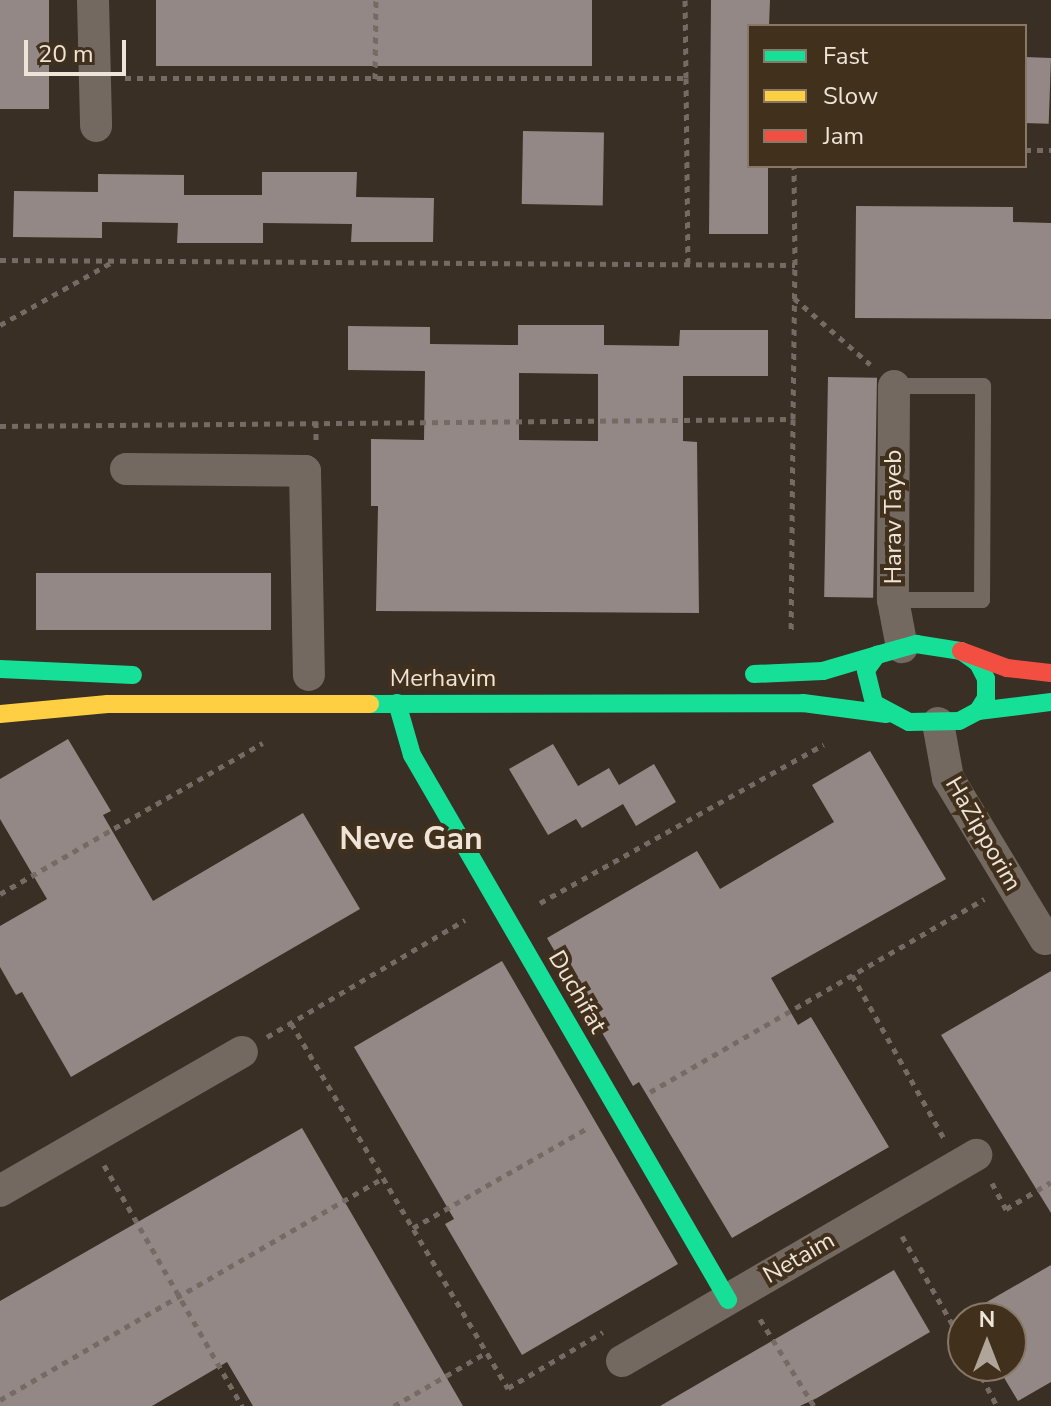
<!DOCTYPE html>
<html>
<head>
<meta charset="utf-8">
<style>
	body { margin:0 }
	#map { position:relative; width:1051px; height:1406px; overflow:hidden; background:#392f24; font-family:"Nunito Sans",sans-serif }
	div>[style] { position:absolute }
	.building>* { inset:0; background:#938886; transform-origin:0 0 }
	.path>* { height:5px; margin-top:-2.5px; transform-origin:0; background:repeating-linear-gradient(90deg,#756b64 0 6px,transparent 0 12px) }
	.lane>* { height:16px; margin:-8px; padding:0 8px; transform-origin:8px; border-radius:8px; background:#746961 }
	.street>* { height:32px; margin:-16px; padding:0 16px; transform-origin:16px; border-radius:16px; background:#746961 }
	.fast>* { height:18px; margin:-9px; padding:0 9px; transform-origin:9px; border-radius:9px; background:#16e098 }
	.slow>* { height:18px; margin:-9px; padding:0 9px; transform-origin:9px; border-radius:9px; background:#ffcf43 }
	.jam>* { height:18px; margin:-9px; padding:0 9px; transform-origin:9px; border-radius:9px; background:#f24e42 }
	span { translate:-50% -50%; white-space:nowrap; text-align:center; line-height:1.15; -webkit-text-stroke:8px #41301c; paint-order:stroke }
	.street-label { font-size:24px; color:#efe4d8 }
	.district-label { font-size:32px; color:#efe4d8; font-weight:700 }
	.legend { position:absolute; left:747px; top:24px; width:280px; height:144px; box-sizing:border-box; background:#41301c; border:2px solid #877867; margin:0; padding:10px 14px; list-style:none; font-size:24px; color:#efe4d8 }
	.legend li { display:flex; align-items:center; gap:16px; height:40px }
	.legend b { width:40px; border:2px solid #877867 }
	.north { position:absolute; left:947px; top:1302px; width:80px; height:80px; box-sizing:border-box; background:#41301c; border:2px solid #877867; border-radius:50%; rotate:0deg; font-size:22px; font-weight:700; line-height:32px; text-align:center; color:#efe4d8 }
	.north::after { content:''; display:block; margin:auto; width:28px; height:36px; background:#afa599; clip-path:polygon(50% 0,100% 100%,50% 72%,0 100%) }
	.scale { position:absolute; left:24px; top:40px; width:102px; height:36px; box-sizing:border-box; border:4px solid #efe4d8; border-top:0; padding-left:10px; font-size:24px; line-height:28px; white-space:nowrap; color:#efe4d8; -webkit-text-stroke:6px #41301c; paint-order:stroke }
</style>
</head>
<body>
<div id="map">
	<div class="building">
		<i style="left:0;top:0;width:49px;height:109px"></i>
		<i style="left:156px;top:0;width:436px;height:66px"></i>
		<i style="clip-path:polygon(711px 0,770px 0,769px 26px,749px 26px,749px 166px,768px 166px,768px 234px,709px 234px)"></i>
		<i style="left:1025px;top:57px;width:26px;height:66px;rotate:2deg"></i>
		<i style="left:523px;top:131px;width:81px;height:73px;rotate:1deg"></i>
		<i style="clip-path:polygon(262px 172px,357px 172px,356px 197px,434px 198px,433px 242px,351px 242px,352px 224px,263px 223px,263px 243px,177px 243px,178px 223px,102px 222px,102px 238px,13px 237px,14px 191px,98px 192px,98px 174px,184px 175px,184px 195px,262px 195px)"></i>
		<i style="clip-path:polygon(856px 206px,1013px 207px,1013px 222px,1051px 223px,1051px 319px,855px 318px)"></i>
		<i style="clip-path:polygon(evenodd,518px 325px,604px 325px,604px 345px,679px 346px,680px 330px,768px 330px,768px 376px,683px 376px,683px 441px,697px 442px,699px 613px,376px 611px,378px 506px,371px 506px,371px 439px,424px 440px,425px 371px,348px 370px,348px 326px,430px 327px,430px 344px,518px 345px,518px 325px,519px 373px,598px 374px,598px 441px,519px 440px,519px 373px)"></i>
		<i style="left:828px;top:377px;width:49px;height:220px;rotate:1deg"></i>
		<i style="left:36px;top:573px;width:235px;height:57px"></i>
		<i style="clip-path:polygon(68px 739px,111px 811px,103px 815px,153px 901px,303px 813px,360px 909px,71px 1077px,22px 992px,16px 995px,0 967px,0 926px,47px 899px,0 819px,0 779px)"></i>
		<i style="clip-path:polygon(553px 744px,578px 786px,609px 768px,619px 785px,654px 764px,676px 802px,636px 826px,623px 804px,582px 828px,576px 819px,548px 835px,509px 769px)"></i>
		<i style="clip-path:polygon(870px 751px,946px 879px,771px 978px,798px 1025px,811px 1017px,889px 1147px,732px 1238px,639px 1082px,633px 1086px,547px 938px,697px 851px,720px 889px,834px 822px,812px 785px)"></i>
		<i style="clip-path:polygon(502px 961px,678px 1264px,522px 1355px,445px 1224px,454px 1219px,354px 1047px)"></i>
		<i style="clip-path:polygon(1051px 971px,1051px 1213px,941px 1035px)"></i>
		<i style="clip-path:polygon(302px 1128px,463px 1406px,253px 1406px,227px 1362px,152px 1406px,0 1406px,0 1301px)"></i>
		<i style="clip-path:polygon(1051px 1265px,1051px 1382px,1018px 1401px,997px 1366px,1011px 1366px,1011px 1318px,966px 1314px)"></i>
		<i style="clip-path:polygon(894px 1270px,930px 1332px,817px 1398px,800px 1406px,660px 1406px)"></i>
	</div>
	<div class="path">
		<i style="left:125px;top:78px;width:561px"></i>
		<i style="left:686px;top:78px;width:78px;rotate:-90.7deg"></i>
		<i style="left:686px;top:78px;width:186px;rotate:89.4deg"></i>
		<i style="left:375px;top:79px;width:79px;rotate:-89.3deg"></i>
		<i style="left:1025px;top:150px;width:26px"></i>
		<i style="left:0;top:260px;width:795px;rotate:0.36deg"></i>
		<i style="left:795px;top:265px;width:99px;rotate:-90.6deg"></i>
		<i style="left:794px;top:298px;width:101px;rotate:41deg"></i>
		<i style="left:0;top:325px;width:131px;rotate:-29.3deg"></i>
		<i style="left:793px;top:419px;width:154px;rotate:-89.3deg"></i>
		<i style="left:316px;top:421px;width:19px;rotate:90deg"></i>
		<i style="left:0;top:426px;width:793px;rotate:-0.51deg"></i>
		<i style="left:793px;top:419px;width:214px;rotate:90.5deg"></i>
		<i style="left:0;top:894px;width:303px;rotate:-29.9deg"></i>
		<i style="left:540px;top:903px;width:325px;rotate:-29.2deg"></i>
		<i style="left:852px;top:975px;width:187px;rotate:60.6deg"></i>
		<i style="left:291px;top:1023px;width:425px;rotate:59.3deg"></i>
		<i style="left:508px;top:1388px;width:110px;rotate:-30.5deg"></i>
		<i style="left:267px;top:1037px;width:230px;rotate:-30.6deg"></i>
		<i style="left:650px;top:1092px;width:386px;rotate:-30deg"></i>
		<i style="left:104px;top:1165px;width:278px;rotate:60.2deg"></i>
		<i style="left:992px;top:1183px;width:30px;rotate:62deg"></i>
		<i style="left:1006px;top:1209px;width:52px;rotate:-31deg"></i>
		<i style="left:413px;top:1228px;width:199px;rotate:-29.8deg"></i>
		<i style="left:902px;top:1236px;width:123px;rotate:60.3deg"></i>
		<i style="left:760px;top:1319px;width:102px;rotate:58.2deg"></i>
		<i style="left:976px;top:1366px;width:45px;rotate:62.3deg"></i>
		<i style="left:0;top:1400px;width:443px;rotate:-30.1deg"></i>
		<i style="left:394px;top:1406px;width:108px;rotate:-30.1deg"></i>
	</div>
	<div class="lane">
		<i style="left:893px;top:600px;width:89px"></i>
		<i style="left:982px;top:600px;width:214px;rotate:-89.7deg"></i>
		<i style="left:983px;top:386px;width:89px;rotate:180deg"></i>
	</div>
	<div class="street">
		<i style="left:93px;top:0;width:126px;rotate:88.6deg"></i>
		<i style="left:894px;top:386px;width:214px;rotate:90.3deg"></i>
		<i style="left:893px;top:600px;width:48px;rotate:79.2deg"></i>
		<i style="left:126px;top:469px;width:179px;rotate:0.6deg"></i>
		<i style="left:305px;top:471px;width:204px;rotate:88.9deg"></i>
		<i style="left:938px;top:723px;width:56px;rotate:79.7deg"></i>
		<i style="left:948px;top:778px;width:188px;rotate:58.9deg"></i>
		<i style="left:0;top:1191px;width:279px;rotate:-29.9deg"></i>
		<i style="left:622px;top:1361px;width:410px;rotate:-30.2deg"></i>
	</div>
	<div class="fast">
		<i style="left:916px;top:644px;width:46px;rotate:8.8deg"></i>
		<i style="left:961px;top:651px;width:21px;rotate:35deg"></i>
		<i style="left:978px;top:663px;width:18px;rotate:63deg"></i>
		<i style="left:986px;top:679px;width:19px;rotate:90deg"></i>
		<i style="left:986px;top:698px;width:15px;rotate:122deg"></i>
		<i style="left:978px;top:711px;width:21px;rotate:152deg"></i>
		<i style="left:959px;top:721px;width:50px;rotate:178.9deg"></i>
		<i style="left:909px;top:722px;width:40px;rotate:-152deg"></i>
		<i style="left:874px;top:703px;width:34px;rotate:-104deg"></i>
		<i style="left:866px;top:670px;width:19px;rotate:-54deg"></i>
		<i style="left:877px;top:655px;width:41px;rotate:-15.8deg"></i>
		<i style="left:0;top:669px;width:133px;rotate:2.6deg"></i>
		<i style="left:754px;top:674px;width:69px;rotate:-2.5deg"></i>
		<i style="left:823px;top:671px;width:56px;rotate:-16.5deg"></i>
		<i style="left:397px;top:703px;width:54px;rotate:73.9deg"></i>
		<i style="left:412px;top:755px;width:630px;rotate:59.89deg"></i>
		<i style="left:370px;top:704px;width:433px;rotate:-0.1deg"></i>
		<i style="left:803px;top:703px;width:84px;rotate:7.5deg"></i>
		<i style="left:978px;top:711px;width:74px;rotate:-7deg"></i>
	</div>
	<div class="slow">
		<i style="left:0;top:714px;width:108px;rotate:-5.3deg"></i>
		<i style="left:108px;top:704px;width:262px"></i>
	</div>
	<div class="jam">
		<i style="left:961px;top:651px;width:49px;rotate:20.3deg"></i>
		<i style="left:1007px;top:668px;width:44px;rotate:6.5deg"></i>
	</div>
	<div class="street-label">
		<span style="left:894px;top:517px;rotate:-90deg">Harav Tayeb</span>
		<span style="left:443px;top:679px">Merhavim</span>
		<span style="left:983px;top:834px;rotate:60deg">HaZipporim</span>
		<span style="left:577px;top:992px;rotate:60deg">Duchifat</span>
		<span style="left:799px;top:1258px;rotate:-30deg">Netaim</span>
	</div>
	<div class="district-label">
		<span style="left:411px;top:839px">Neve Gan</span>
	</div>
	<ul class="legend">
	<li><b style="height:10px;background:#16e098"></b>Fast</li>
	<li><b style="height:10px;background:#ffcf43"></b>Slow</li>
	<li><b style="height:10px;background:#f24e42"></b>Jam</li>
	</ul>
	<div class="north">N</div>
	<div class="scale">20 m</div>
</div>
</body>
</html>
